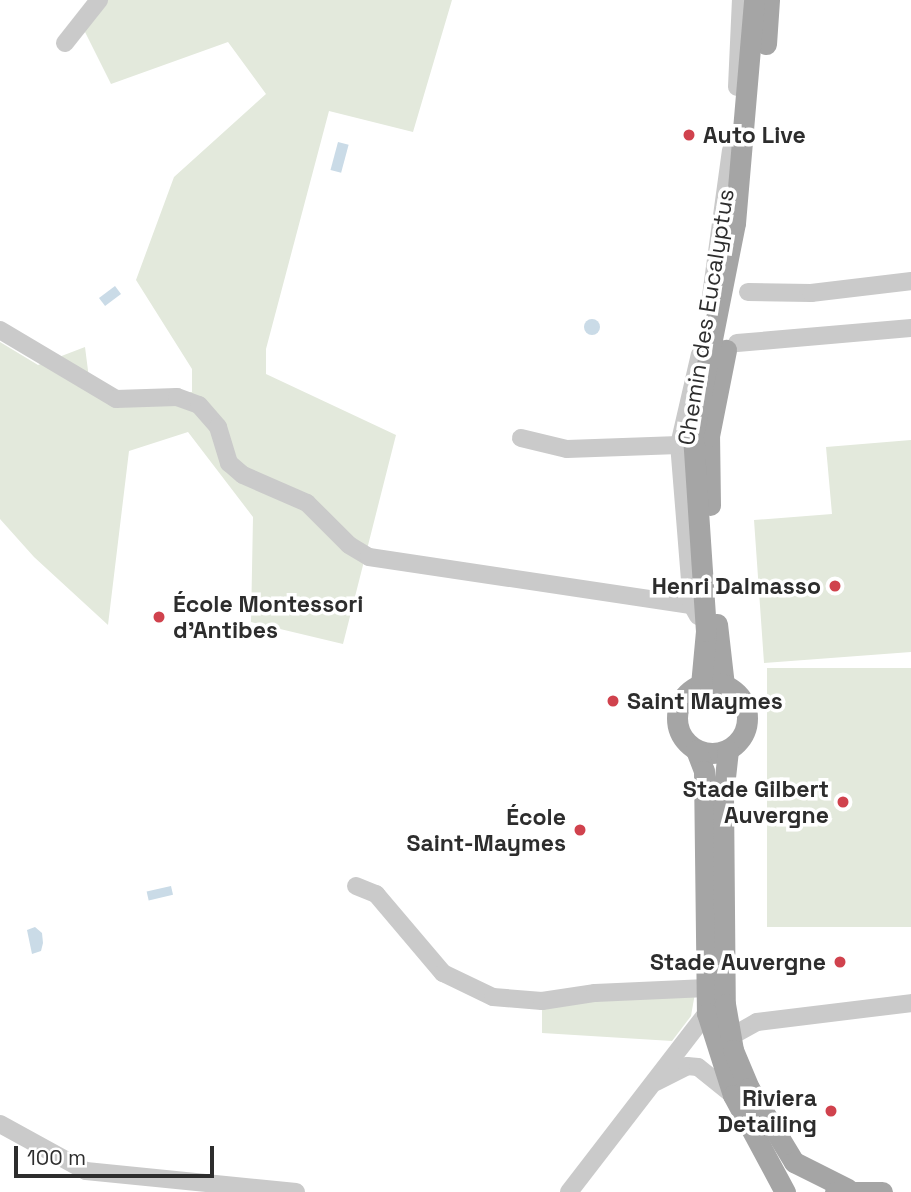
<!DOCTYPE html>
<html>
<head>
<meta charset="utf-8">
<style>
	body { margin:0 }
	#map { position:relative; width:911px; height:1192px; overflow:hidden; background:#fff; font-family:"Space Grotesk",sans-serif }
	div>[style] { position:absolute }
	.green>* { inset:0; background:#e3e9dc; transform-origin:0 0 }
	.water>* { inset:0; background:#cadbe7; transform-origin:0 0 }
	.round { border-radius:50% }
	.minor>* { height:18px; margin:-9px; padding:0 9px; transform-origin:9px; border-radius:9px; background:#cacaca }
	.major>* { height:21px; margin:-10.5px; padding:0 10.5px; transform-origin:10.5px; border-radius:10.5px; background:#a5a5a5 }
	.major>.ring { margin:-10.5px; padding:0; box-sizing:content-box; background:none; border:21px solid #a5a5a5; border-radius:50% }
	.dots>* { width:19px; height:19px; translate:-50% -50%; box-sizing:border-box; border:4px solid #fff; border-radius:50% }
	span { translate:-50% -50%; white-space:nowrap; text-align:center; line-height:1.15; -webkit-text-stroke:7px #fff; paint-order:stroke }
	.poi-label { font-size:23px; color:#2d2d2d; font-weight:700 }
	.left { translate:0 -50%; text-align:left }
	.right { translate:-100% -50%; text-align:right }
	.street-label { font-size:23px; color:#2d2d2d }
	.scale { position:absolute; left:14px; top:1146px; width:200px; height:32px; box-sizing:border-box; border:4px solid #2d2d2d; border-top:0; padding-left:9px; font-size:21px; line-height:24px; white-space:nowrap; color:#2d2d2d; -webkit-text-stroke:5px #fff; paint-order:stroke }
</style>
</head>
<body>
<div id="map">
	<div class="green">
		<i style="clip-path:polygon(107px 0,452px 0,413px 132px,329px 111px,266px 349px,266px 374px,396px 435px,343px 644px,251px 622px,253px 517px,188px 432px,129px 451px,108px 625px,34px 557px,0 519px,0 342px,38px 365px,85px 347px,91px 394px,192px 392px,192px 369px,136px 280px,174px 177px,266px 94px,228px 42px,111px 84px,84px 30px)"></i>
		<i style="clip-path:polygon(911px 440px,911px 652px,764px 663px,754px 520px,832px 514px,826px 447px)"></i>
		<i style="left:911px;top:668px;width:259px;height:144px;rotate:90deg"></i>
		<i style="clip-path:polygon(695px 993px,691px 1016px,672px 1041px,542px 1033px,542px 1004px)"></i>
	</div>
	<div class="water">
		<i style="left:338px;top:142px;width:11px;height:29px;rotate:15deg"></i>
		<i style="left:115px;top:286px;width:10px;height:20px;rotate:53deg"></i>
		<i class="round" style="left:584px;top:319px;width:16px;height:16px"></i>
		<i style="left:171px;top:886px;width:9px;height:25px;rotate:77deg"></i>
		<i style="clip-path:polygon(35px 927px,42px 933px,43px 943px,41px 951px,32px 954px,27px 930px)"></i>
	</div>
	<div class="minor">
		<i style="left:65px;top:43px;width:55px;rotate:-51.7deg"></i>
		<i style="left:737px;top:87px;width:87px;rotate:-87.4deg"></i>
		<i style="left:748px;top:292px;width:63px;rotate:0.9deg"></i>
		<i style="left:811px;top:293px;width:101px;rotate:-6.8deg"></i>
		<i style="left:711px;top:296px;width:147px;rotate:-82.2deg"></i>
		<i style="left:0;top:330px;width:135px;rotate:30.7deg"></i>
		<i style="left:116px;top:399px;width:61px;rotate:-1.9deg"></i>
		<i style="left:177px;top:397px;width:23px;rotate:20deg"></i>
		<i style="left:199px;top:405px;width:29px;rotate:49deg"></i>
		<i style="left:218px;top:427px;width:38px;rotate:73deg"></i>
		<i style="left:229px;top:463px;width:18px;rotate:41deg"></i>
		<i style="left:243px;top:475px;width:70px;rotate:23.6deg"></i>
		<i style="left:307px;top:503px;width:59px;rotate:45deg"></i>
		<i style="left:349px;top:545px;width:23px;rotate:31deg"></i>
		<i style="left:369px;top:557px;width:327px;rotate:8.5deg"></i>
		<i style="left:737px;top:343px;width:175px;rotate:-4.9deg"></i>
		<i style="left:521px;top:438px;width:47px;rotate:13.4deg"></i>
		<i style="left:567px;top:449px;width:112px;rotate:-2deg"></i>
		<i style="left:698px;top:616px;width:13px;rotate:-119deg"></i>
		<i style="left:692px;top:605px;width:161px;rotate:-94.6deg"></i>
		<i style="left:679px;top:445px;width:93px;rotate:-77deg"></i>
		<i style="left:356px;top:886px;width:22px;rotate:22deg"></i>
		<i style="left:376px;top:894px;width:104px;rotate:49.7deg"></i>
		<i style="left:443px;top:973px;width:55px;rotate:25.6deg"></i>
		<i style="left:493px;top:997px;width:49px;rotate:4.7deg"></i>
		<i style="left:542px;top:1001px;width:54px;rotate:-8.6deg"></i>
		<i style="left:595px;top:993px;width:112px;rotate:-2.6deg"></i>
		<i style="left:730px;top:1037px;width:31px;rotate:-29deg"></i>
		<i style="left:757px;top:1022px;width:155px;rotate:-7deg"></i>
		<i style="left:656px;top:1082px;width:35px;rotate:-27deg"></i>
		<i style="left:687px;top:1066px;width:11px;rotate:5deg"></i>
		<i style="left:698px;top:1067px;width:45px;rotate:38.7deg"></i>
		<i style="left:0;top:1124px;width:98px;rotate:28.7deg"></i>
		<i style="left:86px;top:1171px;width:211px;rotate:5.7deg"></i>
		<i style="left:569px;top:1192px;width:226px;rotate:-52.4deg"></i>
	</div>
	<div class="major">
		<i style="left:766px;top:44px;width:44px;rotate:-86.1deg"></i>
		<i style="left:710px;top:505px;width:69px;rotate:-90.8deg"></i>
		<i style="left:709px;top:436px;width:88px;rotate:-78.8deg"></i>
		<i style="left:717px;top:624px;width:61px;rotate:83.5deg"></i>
		<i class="ring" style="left:677px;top:683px;width:49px;height:49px"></i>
		<i style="left:701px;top:685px;width:54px;rotate:-84.7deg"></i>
		<i style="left:706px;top:631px;width:196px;rotate:-93.8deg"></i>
		<i style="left:693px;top:435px;width:216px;rotate:-78.8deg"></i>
		<i style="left:735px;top:223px;width:224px;rotate:-85.1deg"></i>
		<i style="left:696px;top:750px;width:22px;rotate:69deg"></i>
		<i style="left:704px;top:771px;width:242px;rotate:89.3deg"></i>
		<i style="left:707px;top:1013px;width:86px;rotate:72.4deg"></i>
		<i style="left:733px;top:1095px;width:110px;rotate:61.8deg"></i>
		<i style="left:728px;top:750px;width:45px;rotate:96.3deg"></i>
		<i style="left:723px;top:795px;width:209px;rotate:89.5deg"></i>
		<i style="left:725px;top:1004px;width:47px;rotate:80.1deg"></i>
		<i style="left:733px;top:1050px;width:41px;rotate:67.2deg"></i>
		<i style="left:749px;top:1088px;width:87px;rotate:58.7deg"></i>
		<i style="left:794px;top:1162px;width:60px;rotate:26.6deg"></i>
		<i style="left:835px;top:1192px;width:47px"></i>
	</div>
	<div class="dots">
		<i style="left:689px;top:135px;background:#d0424d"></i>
		<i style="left:835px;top:586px;background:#d0424d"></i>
		<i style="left:159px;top:617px;background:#d0424d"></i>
		<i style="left:613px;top:701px;background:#d0424d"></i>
		<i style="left:843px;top:802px;background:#d0424d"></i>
		<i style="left:580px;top:830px;background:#d0424d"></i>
		<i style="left:840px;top:962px;background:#d0424d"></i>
		<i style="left:831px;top:1111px;background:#d0424d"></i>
	</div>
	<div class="poi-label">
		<span class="left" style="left:703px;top:135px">Auto Live</span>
		<span class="right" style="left:821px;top:586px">Henri Dalmasso</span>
		<span class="left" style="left:173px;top:617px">École Montessori<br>d'Antibes</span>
		<span class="left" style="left:627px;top:701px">Saint Maymes</span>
		<span class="right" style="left:829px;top:802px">Stade Gilbert<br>Auvergne</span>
		<span class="right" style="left:566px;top:830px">École<br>Saint-Maymes</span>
		<span class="right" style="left:826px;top:962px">Stade Auvergne</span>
		<span class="right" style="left:817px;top:1111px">Riviera<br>Detailing</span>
	</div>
	<div class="street-label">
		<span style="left:706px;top:317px;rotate:-81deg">Chemin des Eucalyptus</span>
	</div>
	<div class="scale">100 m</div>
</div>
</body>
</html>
